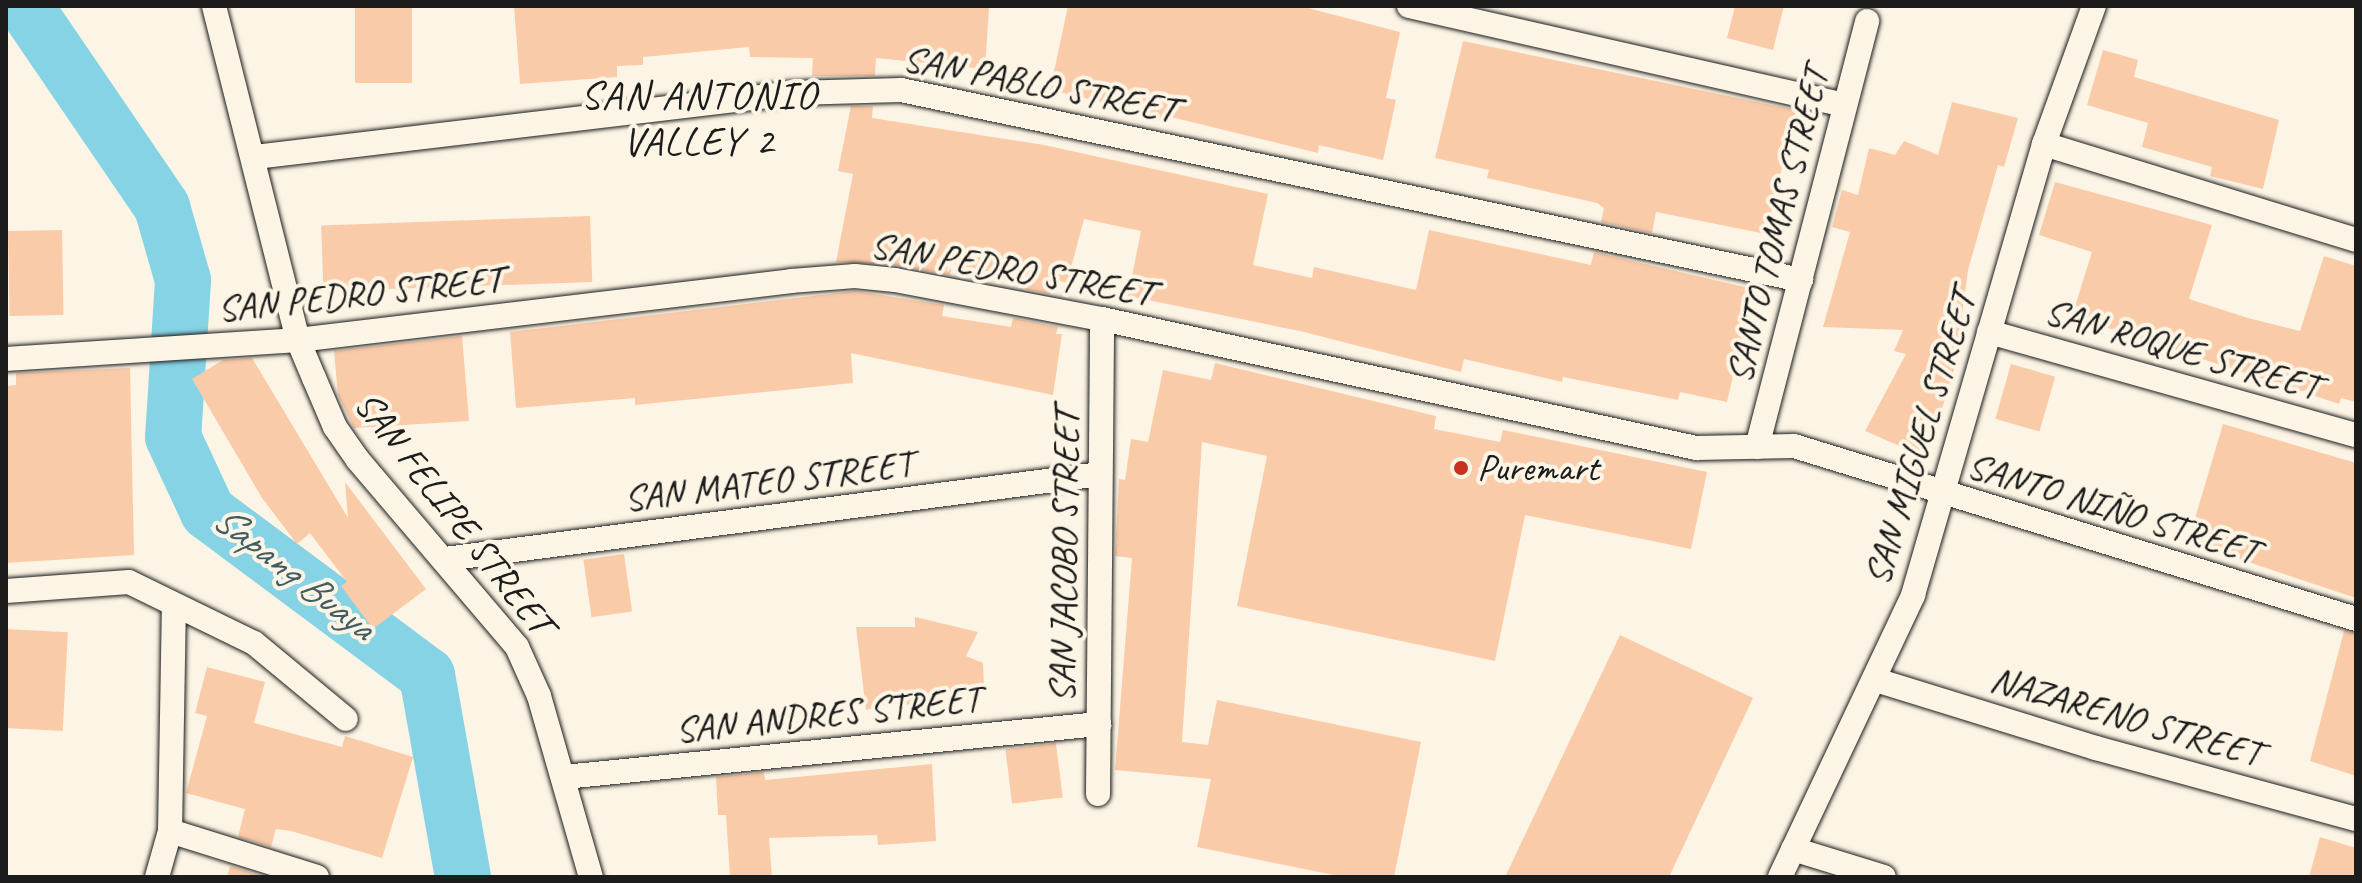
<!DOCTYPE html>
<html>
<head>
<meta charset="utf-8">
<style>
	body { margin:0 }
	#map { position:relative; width:2362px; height:883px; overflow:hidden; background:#fcf5e5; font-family:Caveat,sans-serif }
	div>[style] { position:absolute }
	.river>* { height:56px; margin:-28px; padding:0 28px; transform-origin:28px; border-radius:28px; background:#86d3e5 }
	.building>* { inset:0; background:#facba9; transform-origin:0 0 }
	.roads { filter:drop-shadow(0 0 2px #1c1c1c) drop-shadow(0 0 2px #1c1c1c) }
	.street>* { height:24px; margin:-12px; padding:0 12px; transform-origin:12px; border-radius:12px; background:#fcf5e5 }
	.dots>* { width:22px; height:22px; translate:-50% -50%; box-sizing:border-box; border:4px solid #fcf5e5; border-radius:50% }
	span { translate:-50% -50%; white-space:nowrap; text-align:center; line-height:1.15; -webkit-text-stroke:8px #fcf5e5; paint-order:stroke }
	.street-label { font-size:38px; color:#1c1c1c }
	.poi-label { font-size:38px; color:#1c1c1c }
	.left { translate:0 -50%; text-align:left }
	.neighbourhood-label { font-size:40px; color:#1c1c1c; letter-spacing:2px }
	.water-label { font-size:40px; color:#415c62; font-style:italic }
	.frame { position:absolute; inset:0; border:8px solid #1c1c1c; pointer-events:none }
</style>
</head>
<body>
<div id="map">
	<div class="river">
		<i style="left:25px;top:6px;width:243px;rotate:55.7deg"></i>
		<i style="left:162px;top:207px;width:76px;rotate:74deg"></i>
		<i style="left:183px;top:280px;width:157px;rotate:93.6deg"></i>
		<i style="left:173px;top:437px;width:83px;rotate:65deg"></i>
		<i style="left:208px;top:512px;width:273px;rotate:36.7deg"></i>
		<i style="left:427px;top:675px;width:205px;rotate:79.9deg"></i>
	</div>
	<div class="building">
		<i style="left:355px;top:6px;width:57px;height:77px"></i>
		<i style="clip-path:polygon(514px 6px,989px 8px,985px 69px,876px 58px,875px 76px,812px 76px,813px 58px,750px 57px,749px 47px,643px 57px,643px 65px,617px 66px,617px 77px,520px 84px)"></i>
		<i style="clip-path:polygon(1068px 6px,1300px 6px,1400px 32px,1386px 98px,1396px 100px,1383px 160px,1319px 145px,1318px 153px,1167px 116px,1166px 121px,1114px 110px,1115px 105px,1050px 90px)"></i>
		<i style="clip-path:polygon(1735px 6px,1784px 6px,1773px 50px,1727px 38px)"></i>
		<i style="clip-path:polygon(1463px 41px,1796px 110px,1766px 234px,1656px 212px,1652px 233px,1601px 222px,1604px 208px,1597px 203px,1487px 178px,1489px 170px,1435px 158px)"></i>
		<i style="clip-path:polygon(2103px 50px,2138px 60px,2134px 77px,2279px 120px,2263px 189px,2210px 176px,2212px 167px,2142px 147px,2148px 123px,2087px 105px)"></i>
		<i style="clip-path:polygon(1952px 102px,2018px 118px,2004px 167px,1998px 165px,1968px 270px,1955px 366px,1927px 458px,1865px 431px,1906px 354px,1894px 351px,1903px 330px,1823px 327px,1850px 232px,1832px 227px,1842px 190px,1858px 195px,1869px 148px,1895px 155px,1904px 141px,1938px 155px)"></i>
		<i style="clip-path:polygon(851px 106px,873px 106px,872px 118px,1044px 145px,1268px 194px,1253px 265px,1312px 278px,1314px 267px,1416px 290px,1429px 230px,1591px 265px,1594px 252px,1753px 289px,1727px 402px,1680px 392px,1678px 400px,1563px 377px,1562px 382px,1464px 359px,1461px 372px,1300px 331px,1128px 296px,1141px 231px,1084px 219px,1067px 283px,1053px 279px,1050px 294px,1020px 288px,1022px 278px,952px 264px,950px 275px,896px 265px,836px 262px,853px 174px,838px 171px)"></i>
		<i style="clip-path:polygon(2055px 182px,2212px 225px,2189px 299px,2248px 318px,2300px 331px,2324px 256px,2356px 266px,2356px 402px,2341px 398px,2339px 404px,2072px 316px,2092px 252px,2039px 235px)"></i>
		<i style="left:590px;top:216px;width:66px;height:269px;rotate:88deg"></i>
		<i style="left:62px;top:230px;width:85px;height:54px;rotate:89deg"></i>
		<i style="clip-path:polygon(855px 291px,944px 305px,942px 316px,1011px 327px,1013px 318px,1058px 327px,1056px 334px,1062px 334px,1053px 395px,851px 353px,853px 383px,635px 405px,635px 398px,516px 408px,510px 332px)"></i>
		<i style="clip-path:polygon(462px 336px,469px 421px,354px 428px,338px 395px,334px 351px)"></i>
		<i style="clip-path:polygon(252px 358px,348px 518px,345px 482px,426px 589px,373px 629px,341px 586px,347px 582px,310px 533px,297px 544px,262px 498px,192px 379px,223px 360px)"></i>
		<i style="clip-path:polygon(1215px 363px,1436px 416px,1434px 429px,1500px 442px,1503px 430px,1707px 472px,1691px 549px,1525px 515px,1495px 661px,1237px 606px,1267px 456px,1202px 442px,1182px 742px,1208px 745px,1217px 700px,1421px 742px,1394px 877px,1343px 877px,1197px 847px,1211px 779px,1115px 770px,1132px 558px,1115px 556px,1119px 479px,1125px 480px,1131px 439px,1148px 442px,1163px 370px,1211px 380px)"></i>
		<i style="left:2011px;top:364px;width:46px;height:57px;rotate:16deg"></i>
		<i style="clip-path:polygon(130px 368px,134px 555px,6px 563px,6px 386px,16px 385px,16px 373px)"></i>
		<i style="clip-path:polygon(2223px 424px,2356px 463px,2356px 598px,2188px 542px)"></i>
		<i style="left:624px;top:554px;width:58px;height:41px;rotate:82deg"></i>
		<i style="clip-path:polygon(915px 617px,978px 632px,966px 656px,983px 663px,984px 688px,926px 694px,928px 707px,891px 703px,866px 710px,856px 627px,915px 627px)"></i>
		<i style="left:6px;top:629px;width:62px;height:99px;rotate:3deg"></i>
		<i style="clip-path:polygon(2344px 631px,2356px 634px,2356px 776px,2310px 761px)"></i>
		<i style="clip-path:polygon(1620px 635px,1753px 698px,1669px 877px,1505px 877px)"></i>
		<i style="clip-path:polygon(207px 667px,265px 682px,254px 723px,342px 747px,345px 736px,413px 757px,382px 858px,291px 831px,276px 829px,271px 847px,238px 837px,245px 809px,186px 793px,207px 716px,195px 713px)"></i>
		<i style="left:1056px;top:743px;width:55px;height:51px;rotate:83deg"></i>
		<i style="clip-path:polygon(932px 764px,936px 841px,878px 845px,877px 835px,769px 838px,772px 877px,730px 877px,726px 815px,718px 815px,716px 777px,764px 772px,765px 780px)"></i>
		<i style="clip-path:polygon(2320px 837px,2356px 848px,2356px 877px,2309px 877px)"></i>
		<i style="clip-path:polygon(230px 866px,263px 876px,263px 877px,227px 877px)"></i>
	</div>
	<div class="roads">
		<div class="street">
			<i style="left:214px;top:6px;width:344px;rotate:75.9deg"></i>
			<i style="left:298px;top:340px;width:41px;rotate:67.2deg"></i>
			<i style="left:314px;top:378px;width:53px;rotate:66.8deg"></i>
			<i style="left:335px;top:427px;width:40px;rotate:55.1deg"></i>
			<i style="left:358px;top:460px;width:245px;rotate:49.6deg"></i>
			<i style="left:517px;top:647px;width:54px;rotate:65.8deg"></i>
			<i style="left:539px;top:696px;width:188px;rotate:74deg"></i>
			<i style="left:1409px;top:6px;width:446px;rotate:12.8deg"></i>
			<i style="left:2044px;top:144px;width:326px;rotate:17.1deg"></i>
			<i style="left:255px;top:157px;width:542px;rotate:-6.78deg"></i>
			<i style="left:793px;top:93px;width:108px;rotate:-1.6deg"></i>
			<i style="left:901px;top:90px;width:920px;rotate:11.92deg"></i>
			<i style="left:1989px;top:332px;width:381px;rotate:15.7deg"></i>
			<i style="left:6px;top:359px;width:293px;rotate:-3.7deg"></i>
			<i style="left:298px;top:340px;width:497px;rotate:-6.8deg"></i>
			<i style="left:791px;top:281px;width:64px;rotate:-4.5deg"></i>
			<i style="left:855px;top:276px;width:40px;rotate:5.7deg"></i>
			<i style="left:895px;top:280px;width:211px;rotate:10.7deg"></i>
			<i style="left:1102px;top:319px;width:608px;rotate:12.25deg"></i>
			<i style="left:1696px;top:448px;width:98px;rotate:-1.2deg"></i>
			<i style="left:1794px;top:446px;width:588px;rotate:17.11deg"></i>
			<i style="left:1757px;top:447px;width:440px;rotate:-75.5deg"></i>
			<i style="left:445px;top:559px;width:660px;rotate:-7.39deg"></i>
			<i style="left:6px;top:591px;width:123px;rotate:-4.2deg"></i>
			<i style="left:129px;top:582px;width:139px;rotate:26deg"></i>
			<i style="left:254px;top:643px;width:119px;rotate:39.6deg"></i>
			<i style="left:1876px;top:680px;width:230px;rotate:17.2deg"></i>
			<i style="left:2096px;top:748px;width:270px;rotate:15.3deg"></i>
			<i style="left:564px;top:777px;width:538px;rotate:-5.66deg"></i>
			<i style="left:1098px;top:794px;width:475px;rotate:-89.5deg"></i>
			<i style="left:170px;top:831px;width:154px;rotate:17.4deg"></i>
			<i style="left:1793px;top:849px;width:95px;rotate:17.1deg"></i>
			<i style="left:157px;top:877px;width:48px;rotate:-74.2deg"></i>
			<i style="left:170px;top:831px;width:224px;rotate:-89deg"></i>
			<i style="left:1780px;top:877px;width:312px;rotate:-64.7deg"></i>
			<i style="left:1913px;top:595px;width:470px;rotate:-73.8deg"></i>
			<i style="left:2044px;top:144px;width:147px;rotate:-70.1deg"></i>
		</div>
	</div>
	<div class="dots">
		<i style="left:1461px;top:468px;background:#c8321e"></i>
	</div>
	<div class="street-label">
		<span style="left:1040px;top:84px;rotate:11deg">SAN PABLO STREET</span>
		<span style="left:1777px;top:225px;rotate:-76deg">SANTO TOMAS STREET</span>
		<span style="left:1012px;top:269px;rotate:10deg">SAN PEDRO STREET</span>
		<span style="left:360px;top:294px;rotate:-6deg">SAN PEDRO STREET</span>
		<span style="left:2182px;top:349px;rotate:16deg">SAN ROQUE STREET</span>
		<span style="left:1920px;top:438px;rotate:-73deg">SAN MIGUEL STREET</span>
		<span style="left:768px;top:481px;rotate:-7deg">SAN MATEO STREET</span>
		<span style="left:2113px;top:508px;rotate:17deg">SANTO NIÑO STREET</span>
		<span style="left:454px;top:513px;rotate:52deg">SAN FELIPE STREET</span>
		<span style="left:1064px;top:556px;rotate:-89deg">SAN JACOBO STREET</span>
		<span style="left:828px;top:714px;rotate:-6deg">SAN ANDRES STREET</span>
		<span style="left:2126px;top:716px;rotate:16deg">NAZARENO STREET</span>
	</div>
	<div class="poi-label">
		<span class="left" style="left:1477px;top:468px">Puremart</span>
	</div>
	<div class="neighbourhood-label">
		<span style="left:699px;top:118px">SAN ANTONIO<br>VALLEY 2</span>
	</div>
	<div class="water-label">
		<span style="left:294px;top:572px;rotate:38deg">Sapang Buaya</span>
	</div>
	<div class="frame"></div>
</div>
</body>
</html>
